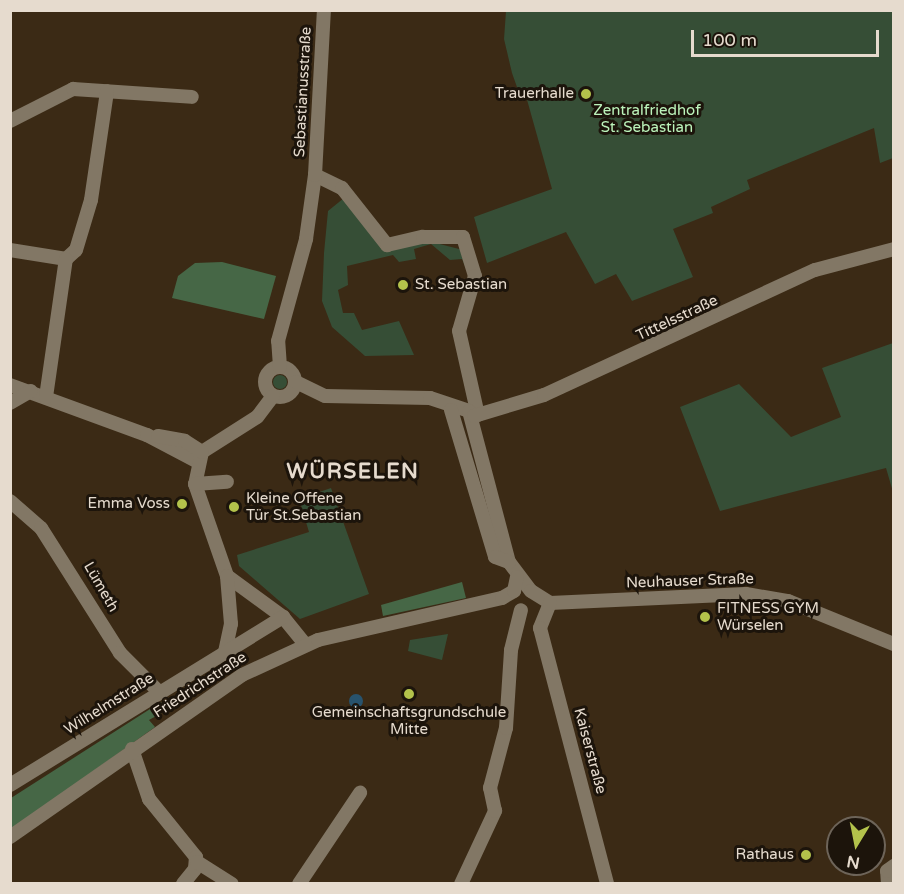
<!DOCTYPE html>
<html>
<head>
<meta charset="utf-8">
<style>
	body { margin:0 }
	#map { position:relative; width:904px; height:894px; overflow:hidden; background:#3b2a15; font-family:"Varela Round",sans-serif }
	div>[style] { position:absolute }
	.green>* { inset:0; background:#364e36 }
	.round { border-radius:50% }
	.forest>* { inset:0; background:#466746 }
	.water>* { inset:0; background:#28536d }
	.minor>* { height:14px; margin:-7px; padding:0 7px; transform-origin:7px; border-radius:7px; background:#827765 }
	.minor>.ring { margin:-7px; padding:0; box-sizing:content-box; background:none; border:14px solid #827765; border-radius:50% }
	.dots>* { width:16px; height:16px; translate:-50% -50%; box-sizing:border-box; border:3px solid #1c140b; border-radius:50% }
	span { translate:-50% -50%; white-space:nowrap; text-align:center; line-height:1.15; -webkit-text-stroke:6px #1c140b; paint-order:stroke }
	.street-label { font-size:15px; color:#e6dbce }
	.poi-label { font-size:15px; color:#e6dbce }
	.right { translate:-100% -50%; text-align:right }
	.left { translate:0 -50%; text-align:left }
	.park-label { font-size:15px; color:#bcf4bb }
	.district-label { font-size:21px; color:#e6dbce; font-weight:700; letter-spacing:1.5px }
	.frame { position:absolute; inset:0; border:12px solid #e6dbce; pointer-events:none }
	.north { position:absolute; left:826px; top:816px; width:60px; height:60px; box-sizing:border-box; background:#1c140b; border:2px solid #6d6459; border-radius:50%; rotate:190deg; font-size:16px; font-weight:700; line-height:24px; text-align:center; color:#e6dbce }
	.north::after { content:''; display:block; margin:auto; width:21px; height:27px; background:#b3c24b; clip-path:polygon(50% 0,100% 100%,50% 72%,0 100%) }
	.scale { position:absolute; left:691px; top:30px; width:188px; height:27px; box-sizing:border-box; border:3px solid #e6dbce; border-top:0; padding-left:8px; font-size:18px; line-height:21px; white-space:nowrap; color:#e6dbce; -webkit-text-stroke:4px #1c140b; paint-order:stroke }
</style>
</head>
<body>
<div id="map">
	<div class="green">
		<i style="clip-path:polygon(506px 11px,893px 11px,893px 158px,880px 163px,874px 128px,747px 180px,750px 189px,711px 207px,713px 213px,673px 229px,693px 277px,632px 301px,616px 274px,595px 284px,566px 232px,487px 263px,474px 217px,552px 189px,524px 89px,518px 90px,512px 73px,504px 39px)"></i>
		<i style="clip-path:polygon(344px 198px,379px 244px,424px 240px,463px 250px,467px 271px,462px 259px,450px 260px,431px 244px,414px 249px,416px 259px,399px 262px,393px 255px,347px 266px,348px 285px,338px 290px,343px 313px,354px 313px,362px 330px,399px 321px,414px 355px,365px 356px,332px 327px,322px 301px,324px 253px,328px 211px)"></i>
		<i style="clip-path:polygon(893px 343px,893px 492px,886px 468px,720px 511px,680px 407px,739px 384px,791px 437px,841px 417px,822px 368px)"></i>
		<i class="round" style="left:273px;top:375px;width:14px;height:14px"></i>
		<i style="clip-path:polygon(331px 488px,369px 594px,300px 619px,239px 566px,237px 555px,309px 532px,299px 499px)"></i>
		<i style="clip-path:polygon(448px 634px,442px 660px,408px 651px,410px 640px)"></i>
	</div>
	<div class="forest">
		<i style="clip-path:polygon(222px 262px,276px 276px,264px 319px,172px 298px,178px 276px,195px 263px)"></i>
		<i style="clip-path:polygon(462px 582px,466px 598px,383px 616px,381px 605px)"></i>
		<i style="clip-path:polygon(161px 702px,167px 710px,149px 720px,155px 727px,11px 830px,11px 798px)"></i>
	</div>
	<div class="water">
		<i class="round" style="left:349px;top:694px;width:14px;height:14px"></i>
	</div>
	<div class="minor">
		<i style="left:10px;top:121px;width:71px;rotate:-26.9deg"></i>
		<i style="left:73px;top:89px;width:119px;rotate:3.8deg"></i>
		<i style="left:315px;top:175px;width:30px;rotate:26deg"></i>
		<i style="left:342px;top:188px;width:73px;rotate:51.7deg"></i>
		<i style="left:387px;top:245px;width:37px;rotate:-13deg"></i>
		<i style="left:423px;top:237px;width:40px"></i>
		<i style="left:463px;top:237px;width:41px;rotate:72.9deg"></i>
		<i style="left:475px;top:276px;width:57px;rotate:106.2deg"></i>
		<i style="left:459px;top:331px;width:86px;rotate:77.3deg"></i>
		<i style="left:10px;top:250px;width:57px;rotate:9.1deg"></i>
		<i style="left:66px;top:259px;width:13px;rotate:-42deg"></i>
		<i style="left:76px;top:250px;width:52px;rotate:-73.3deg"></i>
		<i style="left:91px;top:200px;width:110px;rotate:-81.6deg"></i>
		<i class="ring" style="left:265px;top:367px;width:16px;height:16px"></i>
		<i style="left:280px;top:367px;width:26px;rotate:-94deg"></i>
		<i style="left:278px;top:341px;width:106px;rotate:-74.6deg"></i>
		<i style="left:306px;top:239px;width:65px;rotate:-82deg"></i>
		<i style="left:315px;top:175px;width:165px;rotate:-86.9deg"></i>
		<i style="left:296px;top:382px;width:32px;rotate:26deg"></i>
		<i style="left:325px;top:396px;width:105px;rotate:1.1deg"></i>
		<i style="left:430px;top:398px;width:41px;rotate:18.4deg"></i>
		<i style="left:469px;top:411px;width:156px;rotate:75.2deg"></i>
		<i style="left:509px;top:562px;width:36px;rotate:53deg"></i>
		<i style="left:531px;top:591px;width:22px;rotate:32deg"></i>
		<i style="left:10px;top:385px;width:146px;rotate:20.1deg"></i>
		<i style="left:147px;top:435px;width:58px;rotate:27.9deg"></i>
		<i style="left:273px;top:396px;width:26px;rotate:127deg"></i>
		<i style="left:257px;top:417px;width:65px;rotate:147.5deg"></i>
		<i style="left:202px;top:452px;width:33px;rotate:102deg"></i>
		<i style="left:195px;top:484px;width:97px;rotate:70.8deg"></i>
		<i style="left:227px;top:576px;width:69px;rotate:36.2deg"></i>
		<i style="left:283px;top:617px;width:35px;rotate:51deg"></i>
		<i style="left:46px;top:397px;width:139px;rotate:-81.8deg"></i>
		<i style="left:10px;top:403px;width:24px;rotate:-30deg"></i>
		<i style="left:451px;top:410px;width:153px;rotate:73.3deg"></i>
		<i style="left:495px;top:557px;width:15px;rotate:20deg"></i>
		<i style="left:474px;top:416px;width:73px;rotate:-16.7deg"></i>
		<i style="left:544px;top:395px;width:298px;rotate:-24.8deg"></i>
		<i style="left:815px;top:270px;width:82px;rotate:-14.9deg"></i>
		<i style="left:158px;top:436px;width:27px;rotate:10deg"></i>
		<i style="left:185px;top:441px;width:20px;rotate:33deg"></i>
		<i style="left:195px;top:484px;width:32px;rotate:-4deg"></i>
		<i style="left:10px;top:501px;width:41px;rotate:41.1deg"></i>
		<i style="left:41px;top:528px;width:148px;rotate:57.7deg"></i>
		<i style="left:120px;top:653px;width:55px;rotate:45deg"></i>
		<i style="left:550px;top:603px;width:196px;rotate:-2.6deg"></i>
		<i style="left:746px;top:594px;width:43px;rotate:9.5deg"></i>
		<i style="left:788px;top:601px;width:114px;rotate:22.1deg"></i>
		<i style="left:550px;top:603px;width:27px;rotate:112deg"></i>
		<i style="left:540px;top:628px;width:265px;rotate:75.3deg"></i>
		<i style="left:225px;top:652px;width:29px;rotate:-78deg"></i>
		<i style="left:231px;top:624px;width:48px;rotate:-94.8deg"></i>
		<i style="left:132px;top:749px;width:53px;rotate:71.2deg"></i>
		<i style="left:149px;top:799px;width:75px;rotate:51deg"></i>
		<i style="left:196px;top:857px;width:12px;rotate:95deg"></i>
		<i style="left:195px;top:869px;width:19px;rotate:129deg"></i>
		<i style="left:10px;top:785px;width:321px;rotate:-31.6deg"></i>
		<i style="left:10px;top:837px;width:283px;rotate:-34.9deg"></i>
		<i style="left:242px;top:675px;width:84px;rotate:-24.7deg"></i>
		<i style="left:318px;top:640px;width:189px;rotate:-12.9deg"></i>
		<i style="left:502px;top:598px;width:14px;rotate:-30deg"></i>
		<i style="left:514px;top:591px;width:14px;rotate:-78deg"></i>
		<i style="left:197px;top:862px;width:41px;rotate:32.2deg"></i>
		<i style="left:299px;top:884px;width:110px;rotate:-56.2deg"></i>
		<i style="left:461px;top:884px;width:81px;rotate:-65deg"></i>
		<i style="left:495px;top:811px;width:24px;rotate:-102deg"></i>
		<i style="left:490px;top:788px;width:62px;rotate:-75.1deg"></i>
		<i style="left:506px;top:728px;width:78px;rotate:-86.3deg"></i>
		<i style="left:511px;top:650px;width:41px;rotate:-76deg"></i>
		<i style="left:888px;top:884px;width:13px;rotate:-94deg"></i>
		<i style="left:887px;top:871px;width:9px;rotate:-36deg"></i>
	</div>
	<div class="dots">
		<i style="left:586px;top:94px;background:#b3c24b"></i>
		<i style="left:403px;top:285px;background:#b3c24b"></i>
		<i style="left:182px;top:504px;background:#b3c24b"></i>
		<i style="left:234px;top:507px;background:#b3c24b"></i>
		<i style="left:705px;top:617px;background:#b3c24b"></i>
		<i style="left:409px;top:694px;background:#b3c24b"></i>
		<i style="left:806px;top:855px;background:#b3c24b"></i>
	</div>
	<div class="street-label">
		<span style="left:303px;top:92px;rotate:-87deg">Sebastianusstraße</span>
		<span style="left:677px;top:318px;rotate:-25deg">Tittelsstraße</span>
		<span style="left:690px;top:581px;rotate:-2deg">Neuhauser Straße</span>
		<span style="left:101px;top:587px;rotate:60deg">Lümeth</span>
		<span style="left:200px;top:685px;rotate:-33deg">Friedrichstraße</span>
		<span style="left:109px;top:704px;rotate:-32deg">Wilhelmstraße</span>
		<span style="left:590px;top:751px;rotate:75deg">Kaiserstraße</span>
	</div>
	<div class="poi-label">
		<span class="right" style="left:574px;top:94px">Trauerhalle</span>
		<span class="left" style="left:415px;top:285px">St. Sebastian</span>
		<span class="left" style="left:246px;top:507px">Kleine Offene<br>Tür St.Sebastian</span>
		<span class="right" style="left:170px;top:504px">Emma Voss</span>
		<span class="left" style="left:717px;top:617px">FITNESS GYM<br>Würselen</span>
		<span style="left:409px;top:721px">Gemeinschaftsgrundschule<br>Mitte</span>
		<span class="right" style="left:794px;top:855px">Rathaus</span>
	</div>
	<div class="park-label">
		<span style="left:647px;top:119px">Zentralfriedhof<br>St. Sebastian</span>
	</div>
	<div class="district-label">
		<span style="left:353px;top:472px">WÜRSELEN</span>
	</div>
	<div class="frame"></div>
	<div class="north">N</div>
	<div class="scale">100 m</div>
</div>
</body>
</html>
